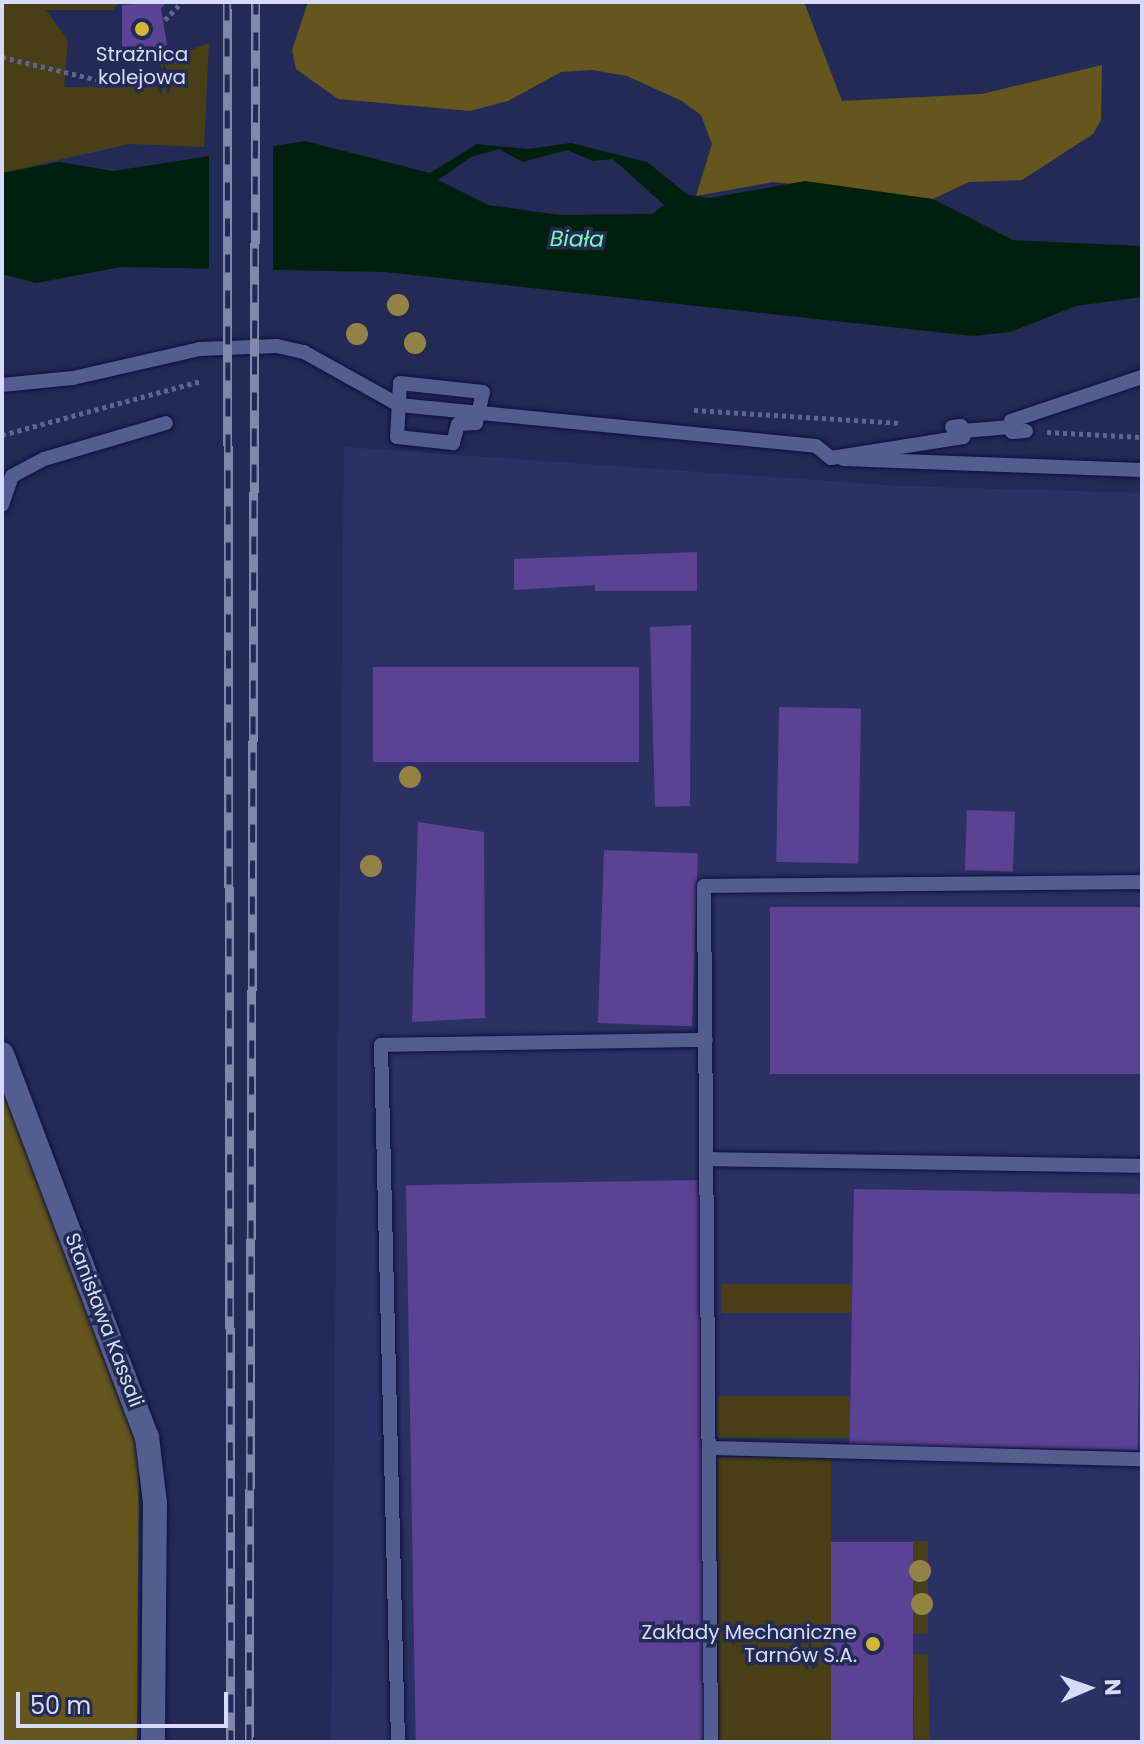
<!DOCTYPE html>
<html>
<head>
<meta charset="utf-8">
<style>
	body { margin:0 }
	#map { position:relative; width:1144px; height:1744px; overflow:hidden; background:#242a56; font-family:Poppins,sans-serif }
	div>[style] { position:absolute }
	.built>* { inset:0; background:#2b3164 }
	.green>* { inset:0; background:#493f17; transform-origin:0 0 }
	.forest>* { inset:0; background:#64561d }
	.water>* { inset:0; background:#001f0d }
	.pier>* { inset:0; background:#242a56; transform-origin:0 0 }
	.building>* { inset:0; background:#5c4294; transform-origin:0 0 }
	.path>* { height:5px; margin-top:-2.5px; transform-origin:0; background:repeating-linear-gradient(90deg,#5e648b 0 4px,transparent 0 8px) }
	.roads { filter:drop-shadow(0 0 2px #0f103a) drop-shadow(0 0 2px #0f103a) }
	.lane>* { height:14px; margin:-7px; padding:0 7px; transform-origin:7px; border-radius:7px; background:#545d8f }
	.street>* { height:24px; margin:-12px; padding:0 12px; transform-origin:12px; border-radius:12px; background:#545d8f }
	.rail>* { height:9px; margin-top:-4.5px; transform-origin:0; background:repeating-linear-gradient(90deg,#242a56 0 18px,#8288ac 0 36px); box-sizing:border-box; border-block:2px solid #8288ac }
	.trees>* { width:22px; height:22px; margin:-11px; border-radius:50%; background:#928243 }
	.dots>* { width:22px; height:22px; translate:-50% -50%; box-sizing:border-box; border:4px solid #242a56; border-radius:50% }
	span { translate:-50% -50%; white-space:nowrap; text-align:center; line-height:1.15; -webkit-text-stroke:7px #242a56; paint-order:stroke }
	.poi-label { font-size:20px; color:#d5dbf8 }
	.right { translate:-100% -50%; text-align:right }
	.street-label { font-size:20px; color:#d5dbf8 }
	.water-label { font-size:22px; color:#75f8ab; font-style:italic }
	.frame { position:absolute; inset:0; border:4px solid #d5dbf8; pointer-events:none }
	.north { position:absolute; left:1048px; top:1648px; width:80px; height:80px; -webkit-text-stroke:6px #242a56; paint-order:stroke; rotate:88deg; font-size:22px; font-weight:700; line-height:32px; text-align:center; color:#d5dbf8 }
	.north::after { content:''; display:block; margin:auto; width:28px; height:36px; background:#d5dbf8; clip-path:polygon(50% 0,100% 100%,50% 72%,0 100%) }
	.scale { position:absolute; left:16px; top:1692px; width:212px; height:36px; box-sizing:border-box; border:4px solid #d5dbf8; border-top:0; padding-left:10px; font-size:24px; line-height:28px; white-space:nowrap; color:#d5dbf8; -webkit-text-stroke:6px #242a56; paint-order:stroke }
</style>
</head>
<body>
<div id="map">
	<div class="built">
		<i style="clip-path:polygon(344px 447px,899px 486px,1142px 493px,1142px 1742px,331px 1742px)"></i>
	</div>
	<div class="green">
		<i style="clip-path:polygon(2px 2px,119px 2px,113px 10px,46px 10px,68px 40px,64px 87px,160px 86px,166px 76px,159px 62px,209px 43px,204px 147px,129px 144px,2px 173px)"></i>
		<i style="left:721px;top:1284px;width:131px;height:29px"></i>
		<i style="left:718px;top:1396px;width:132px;height:42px"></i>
		<i style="left:831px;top:1457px;width:285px;height:113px;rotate:90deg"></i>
		<i style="left:928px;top:1541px;width:93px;height:15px;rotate:90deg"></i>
		<i style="left:928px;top:1654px;width:88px;height:15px;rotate:89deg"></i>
	</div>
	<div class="forest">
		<i style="clip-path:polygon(308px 2px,804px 2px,842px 101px,982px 94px,1102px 65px,1101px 120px,1093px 134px,1022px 180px,969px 182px,933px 199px,773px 182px,696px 196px,712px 144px,701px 115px,682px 101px,627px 76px,592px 70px,561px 72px,508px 101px,470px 111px,338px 99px,296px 69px,292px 50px)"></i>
		<i style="clip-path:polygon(2px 1088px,139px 1447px,137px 1742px,2px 1742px)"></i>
	</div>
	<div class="water">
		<i style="clip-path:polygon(evenodd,305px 141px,430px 173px,477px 144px,527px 149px,571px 143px,647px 162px,688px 195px,710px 198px,805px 181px,933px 199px,1013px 240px,1142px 246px,1142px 297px,1076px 306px,1010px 332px,973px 336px,385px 272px,121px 267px,36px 283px,2px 274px,2px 173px,59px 162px,113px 171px,305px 141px,499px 149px,523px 162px,567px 150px,593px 161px,613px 159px,664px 205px,652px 214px,559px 215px,488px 205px,438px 180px,471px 157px,499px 149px)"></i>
	</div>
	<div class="pier">
		<i style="left:273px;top:139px;width:138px;height:64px;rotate:90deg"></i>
	</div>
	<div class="building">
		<i style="clip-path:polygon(167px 2px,161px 8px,167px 45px,122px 58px,122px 5px)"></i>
		<i style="clip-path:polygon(697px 552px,697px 591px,595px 591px,595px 585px,514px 590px,514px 559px)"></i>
		<i style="clip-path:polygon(691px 625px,690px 806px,655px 807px,650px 627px)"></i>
		<i style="left:373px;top:667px;width:266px;height:95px"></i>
		<i style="left:779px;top:707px;width:82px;height:155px;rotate:1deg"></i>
		<i style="left:967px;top:810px;width:48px;height:60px;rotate:2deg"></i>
		<i style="clip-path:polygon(418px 822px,484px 832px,485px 1018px,412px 1022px)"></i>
		<i style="left:604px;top:850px;width:94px;height:173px;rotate:2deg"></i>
		<i style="left:770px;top:907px;width:372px;height:167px"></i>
		<i style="left:700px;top:1180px;width:562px;height:294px;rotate:89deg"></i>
		<i style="left:854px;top:1189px;width:288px;height:256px;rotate:1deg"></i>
		<i style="left:831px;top:1542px;width:82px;height:200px"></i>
	</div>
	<div class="path">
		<i style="left:165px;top:20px;width:25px;rotate:-47deg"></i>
		<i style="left:2px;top:57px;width:104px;rotate:13.4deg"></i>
		<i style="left:103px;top:81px;width:45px;rotate:-10.3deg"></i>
		<i style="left:694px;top:410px;width:205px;rotate:3.6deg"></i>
		<i style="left:1047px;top:432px;width:95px;rotate:3deg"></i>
		<i style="left:2px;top:435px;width:206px;rotate:-15.2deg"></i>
	</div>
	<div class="roads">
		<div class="lane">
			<i style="left:400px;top:383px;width:83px;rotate:6.2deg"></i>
			<i style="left:483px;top:392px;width:32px;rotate:103deg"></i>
			<i style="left:476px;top:423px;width:18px;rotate:177deg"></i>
			<i style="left:458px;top:424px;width:20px;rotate:105deg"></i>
			<i style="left:453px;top:443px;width:56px;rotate:-173.9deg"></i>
			<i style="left:397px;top:437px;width:54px;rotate:-86.8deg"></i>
			<i style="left:2px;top:385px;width:71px;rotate:-5.6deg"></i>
			<i style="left:73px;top:378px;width:130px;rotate:-12.9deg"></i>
			<i style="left:200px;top:349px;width:77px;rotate:-2.2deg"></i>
			<i style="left:277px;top:346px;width:28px;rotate:13deg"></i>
			<i style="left:304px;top:352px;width:109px;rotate:29.2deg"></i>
			<i style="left:399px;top:405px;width:419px;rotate:5.6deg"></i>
			<i style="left:816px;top:446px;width:19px;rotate:39deg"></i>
			<i style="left:831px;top:458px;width:134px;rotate:-9deg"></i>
			<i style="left:963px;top:437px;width:11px;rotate:-100deg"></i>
			<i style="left:961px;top:426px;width:9px;rotate:174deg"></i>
			<i style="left:962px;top:431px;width:50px;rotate:-4.6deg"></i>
			<i style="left:1026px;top:431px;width:14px;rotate:176deg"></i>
			<i style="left:1012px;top:432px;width:11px;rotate:-95deg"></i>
			<i style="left:1011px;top:421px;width:138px;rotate:-18.6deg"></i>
			<i style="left:843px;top:459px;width:299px;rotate:2.1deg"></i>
			<i style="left:2px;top:505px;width:31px;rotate:-71deg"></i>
			<i style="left:12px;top:476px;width:36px;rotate:-28deg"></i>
			<i style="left:44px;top:459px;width:127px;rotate:-16.4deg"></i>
			<i style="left:707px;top:1159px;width:435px;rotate:0.9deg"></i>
			<i style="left:710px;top:1448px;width:432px;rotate:1.5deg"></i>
			<i style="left:398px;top:1742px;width:697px;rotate:-91.4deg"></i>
			<i style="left:381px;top:1045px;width:325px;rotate:-0.9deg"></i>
			<i style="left:711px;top:1742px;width:856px;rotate:-90.47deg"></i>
			<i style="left:704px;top:886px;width:438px;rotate:-0.5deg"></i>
		</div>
		<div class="street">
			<i style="left:2px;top:1054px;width:410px;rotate:69.3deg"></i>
			<i style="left:147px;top:1437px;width:66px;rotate:83.1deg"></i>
			<i style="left:155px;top:1503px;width:239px;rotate:90.5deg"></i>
		</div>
	</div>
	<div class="rail">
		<i style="left:227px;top:2px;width:1740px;rotate:89.87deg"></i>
		<i style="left:249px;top:1742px;width:1740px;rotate:-89.77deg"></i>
	</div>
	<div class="trees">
		<i style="left:398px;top:305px"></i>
		<i style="left:357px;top:334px"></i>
		<i style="left:415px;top:343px"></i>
		<i style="left:410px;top:777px"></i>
		<i style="left:371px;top:866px"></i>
		<i style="left:920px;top:1571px"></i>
		<i style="left:922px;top:1604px"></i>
	</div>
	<div class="dots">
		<i style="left:142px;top:29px;background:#d4b635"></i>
		<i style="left:873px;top:1644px;background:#d4b635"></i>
	</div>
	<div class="poi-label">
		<span style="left:142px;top:66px">Strażnica<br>kolejowa</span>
		<span class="right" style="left:857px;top:1644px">Zakłady Mechaniczne<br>Tarnów S.A.</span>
	</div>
	<div class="street-label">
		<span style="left:104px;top:1320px;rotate:69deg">Stanisława Kassali</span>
	</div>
	<div class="water-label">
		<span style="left:577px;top:239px;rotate:1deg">Biała</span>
	</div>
	<div class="frame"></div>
	<div class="north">N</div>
	<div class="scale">50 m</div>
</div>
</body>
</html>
